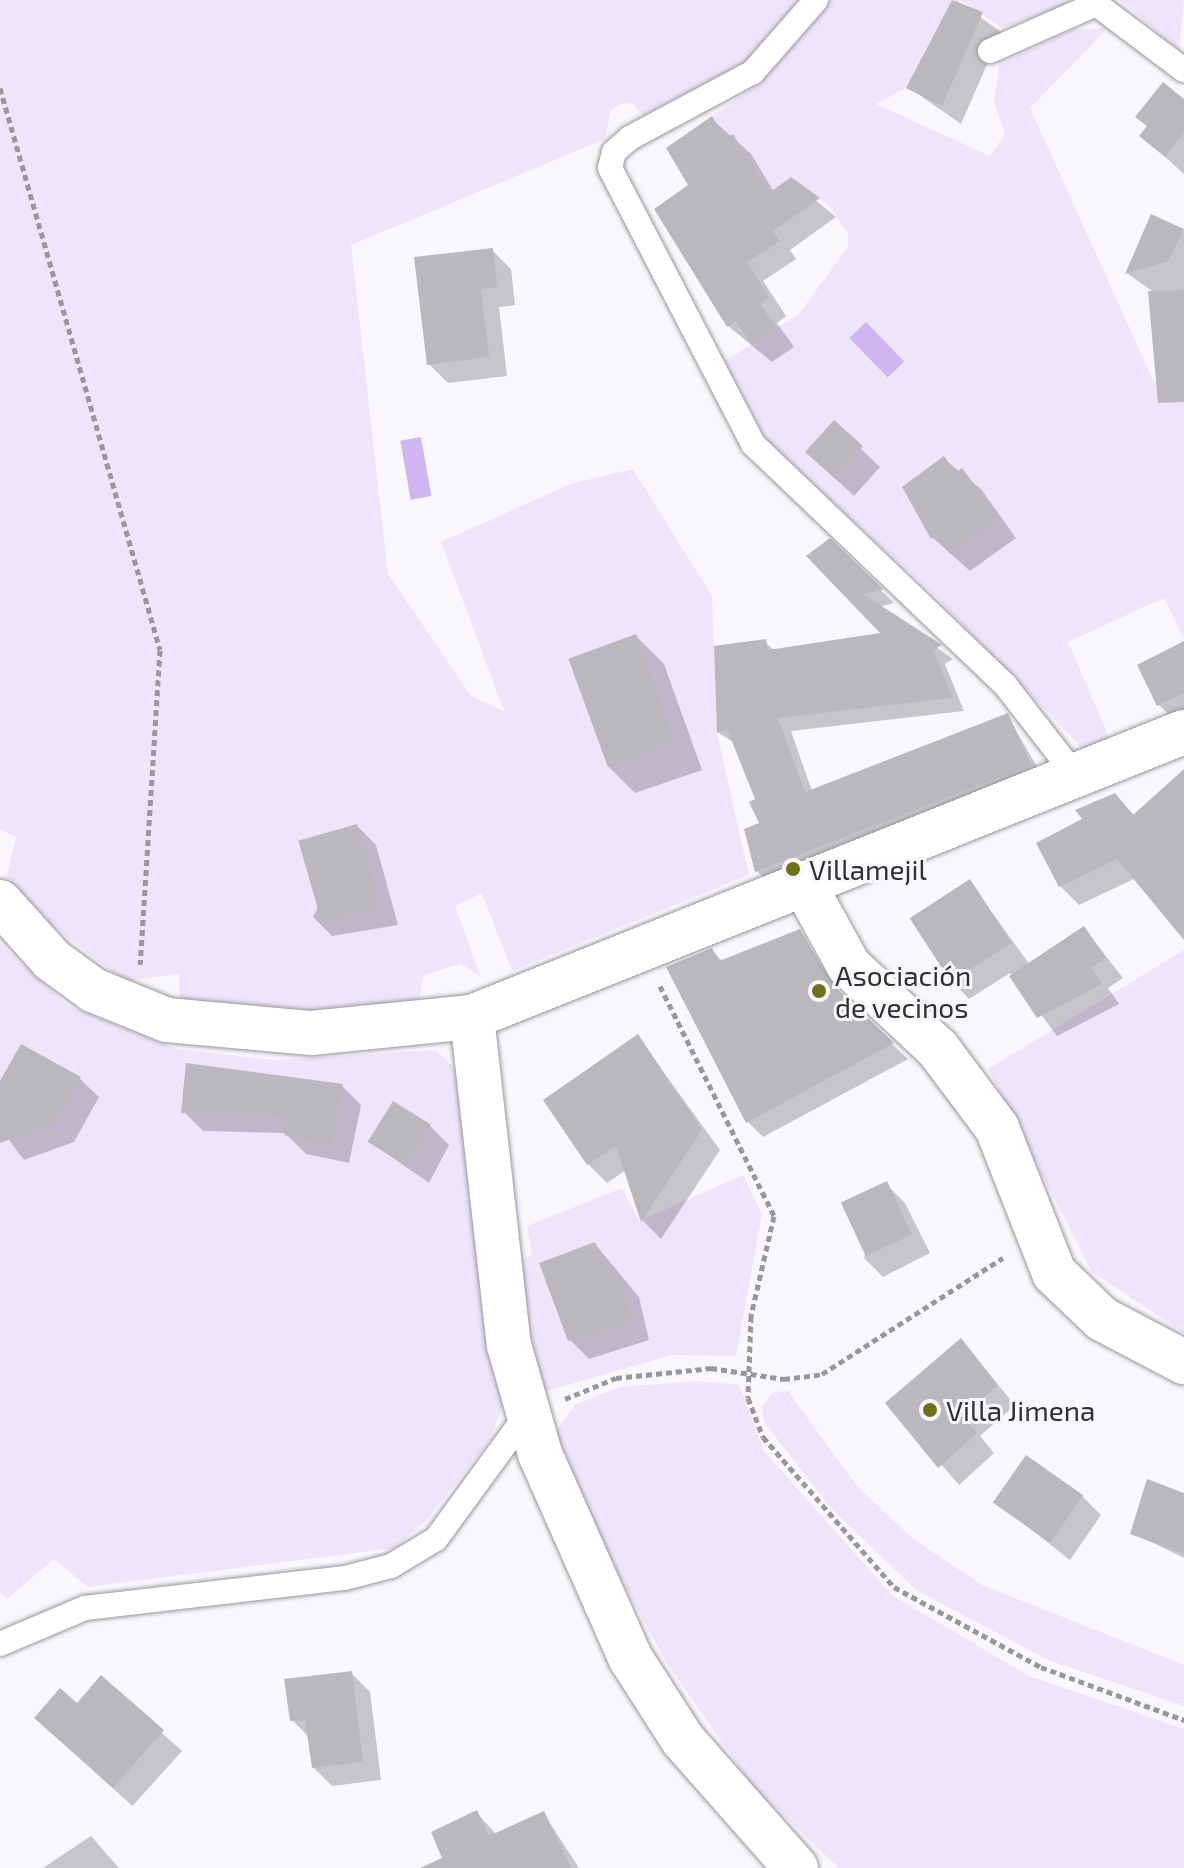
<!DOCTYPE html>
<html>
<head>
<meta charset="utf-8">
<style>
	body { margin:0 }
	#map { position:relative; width:1184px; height:1868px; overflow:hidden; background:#f9f7fc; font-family:"Exo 2",sans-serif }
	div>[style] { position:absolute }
	.green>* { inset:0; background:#eee5fd }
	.water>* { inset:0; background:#cfb6f3; transform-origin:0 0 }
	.shadow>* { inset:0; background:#0003; transform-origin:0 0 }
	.building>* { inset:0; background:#bab8bd; transform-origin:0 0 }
	.path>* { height:5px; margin-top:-2.5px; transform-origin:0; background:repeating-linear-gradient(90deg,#98979b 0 6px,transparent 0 10px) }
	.roads { filter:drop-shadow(0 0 2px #99979b) drop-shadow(0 0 2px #99979b) }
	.lane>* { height:24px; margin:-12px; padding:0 12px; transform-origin:12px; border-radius:12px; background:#fff }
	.street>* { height:44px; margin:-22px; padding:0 22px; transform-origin:22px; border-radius:22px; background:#fff }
	.dots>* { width:22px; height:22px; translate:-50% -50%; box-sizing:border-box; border:4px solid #f9f7fc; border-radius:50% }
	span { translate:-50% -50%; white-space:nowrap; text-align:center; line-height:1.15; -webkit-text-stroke:6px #f9f7fc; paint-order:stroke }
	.poi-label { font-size:28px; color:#303032 }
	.left { translate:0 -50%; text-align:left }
</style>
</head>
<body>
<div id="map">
	<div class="green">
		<i style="clip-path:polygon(0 0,800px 0,745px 63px,643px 115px,632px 103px,622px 104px,611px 110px,605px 139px,351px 245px,388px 574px,471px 696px,504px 711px,441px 542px,570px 484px,633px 469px,712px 596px,717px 733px,749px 875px,512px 971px,482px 893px,455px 906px,481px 977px,461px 964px,424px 975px,417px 1008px,269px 1017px,180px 999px,179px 974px,125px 981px,35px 913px,7px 876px,16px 837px,0 829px)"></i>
		<i style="clip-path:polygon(831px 0,952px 0,906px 88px,876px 104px,990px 156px,1005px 134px,994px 102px,999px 64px,1073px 30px,1108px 28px,1030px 108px,1154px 382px,1184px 379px,1184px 640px,1164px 598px,1068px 642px,1112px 744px,1088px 754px,932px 593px,767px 441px,725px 361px,798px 315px,848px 247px,848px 233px,827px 204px,791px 178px,765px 196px,733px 135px,726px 139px,712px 116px,755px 87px)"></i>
		<i style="clip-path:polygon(960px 0,1081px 0,1002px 28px)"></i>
		<i style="clip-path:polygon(1120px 0,1184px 0,1179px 50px)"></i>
		<i style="clip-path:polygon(0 943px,68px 1006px,176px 1049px,274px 1060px,436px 1050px,452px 1066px,465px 1091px,503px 1405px,489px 1441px,427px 1520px,394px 1548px,88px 1587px,54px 1559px,7px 1599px,0 1592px)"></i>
		<i style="clip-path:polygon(1184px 950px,1184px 1333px,1092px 1272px,988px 1069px)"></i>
		<i style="clip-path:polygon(743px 1175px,762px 1214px,736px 1356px,672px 1355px,543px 1392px,511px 1268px,532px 1254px,527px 1226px,622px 1188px,639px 1221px)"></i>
		<i style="clip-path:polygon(699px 1381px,739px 1385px,764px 1451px,892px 1595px,1029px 1676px,1184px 1729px,1184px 1868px,839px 1868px,754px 1788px,668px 1665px,613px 1565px,555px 1432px,576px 1404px,620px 1387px)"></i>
		<i style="clip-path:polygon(788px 1391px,857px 1486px,912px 1538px,982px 1585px,1184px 1665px,1184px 1706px,1048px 1660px,916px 1590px,830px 1507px,764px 1422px,762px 1407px,773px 1392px)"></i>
	</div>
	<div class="water">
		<i style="left:866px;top:322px;width:55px;height:23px;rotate:46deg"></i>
		<i style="left:421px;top:437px;width:60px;height:21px;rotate:80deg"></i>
	</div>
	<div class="shadow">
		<i style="clip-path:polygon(956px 0,1001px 32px,961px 124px,908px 87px)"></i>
		<i style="clip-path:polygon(1184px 101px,1184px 174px,1142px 136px,1148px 127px,1138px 117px)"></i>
		<i style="clip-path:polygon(712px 119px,751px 154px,774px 192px,791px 180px,836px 217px,790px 250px,796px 259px,763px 281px,786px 316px,777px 323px,794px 347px,772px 362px,728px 326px,691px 185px)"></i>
		<i style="clip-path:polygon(1152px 217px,1184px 231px,1184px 380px,1158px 361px,1152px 291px,1128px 274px)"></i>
		<i style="clip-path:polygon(492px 250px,511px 269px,515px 305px,499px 307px,507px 376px,448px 383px,429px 364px)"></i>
		<i style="clip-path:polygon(834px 423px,880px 467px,854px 496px,827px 471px)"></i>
		<i style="clip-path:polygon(944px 459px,981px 489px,1016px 538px,970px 571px,933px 538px)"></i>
		<i style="clip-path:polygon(830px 541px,894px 603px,879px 607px,953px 659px,945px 664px,964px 711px,791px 731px,812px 791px,1007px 715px,1044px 779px,770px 885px,757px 871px,746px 830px,761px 824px,758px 800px,736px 744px,719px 733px,716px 648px,765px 642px,775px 651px,884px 634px)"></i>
		<i style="clip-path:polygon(636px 636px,664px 664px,702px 770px,635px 793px,607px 765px)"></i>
		<i style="clip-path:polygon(1184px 643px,1184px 721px,1178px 724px,1159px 705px)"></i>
		<i style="clip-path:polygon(1184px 772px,1184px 936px,1136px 878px,1079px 905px,1060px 886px,1086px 820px,1115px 795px,1135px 816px)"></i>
		<i style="clip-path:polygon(357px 826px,376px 845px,398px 925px,332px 936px,313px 917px)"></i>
		<i style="clip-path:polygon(970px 882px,1030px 965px,1084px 928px,1123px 978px,1108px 988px,1119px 1004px,1057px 1036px,1010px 973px,969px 999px,951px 980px)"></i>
		<i style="clip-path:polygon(799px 931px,845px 1000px,908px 1059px,763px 1137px,747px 1121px,712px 950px,723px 962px)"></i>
		<i style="clip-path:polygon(638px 1037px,720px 1150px,661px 1239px,643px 1221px,626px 1170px,607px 1183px,588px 1164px)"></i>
		<i style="clip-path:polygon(80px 1079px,99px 1097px,74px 1142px,24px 1160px,0 1128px,0 1085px)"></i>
		<i style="clip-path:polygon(342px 1086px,361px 1105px,349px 1163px,306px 1154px,285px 1133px,203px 1131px,184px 1112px)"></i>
		<i style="clip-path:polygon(430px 1126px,449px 1145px,429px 1183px,373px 1144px)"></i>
		<i style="clip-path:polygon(886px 1184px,905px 1203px,930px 1253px,883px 1277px,864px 1258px)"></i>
		<i style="clip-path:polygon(595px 1244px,639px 1297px,649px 1340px,589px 1359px,570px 1340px)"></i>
		<i style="clip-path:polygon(961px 1341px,1015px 1405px,980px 1436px,994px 1453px,959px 1485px,888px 1403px)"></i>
		<i style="clip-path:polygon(1184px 1495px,1184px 1558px,1133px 1533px)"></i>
		<i style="clip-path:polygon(1082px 1496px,1101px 1515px,1070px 1560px,1000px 1505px)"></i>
		<i style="clip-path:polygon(351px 1673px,370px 1692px,381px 1780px,332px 1786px,313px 1767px,310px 1738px,292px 1720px)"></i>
		<i style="left:101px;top:1678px;width:109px;height:74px;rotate:42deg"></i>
		<i style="clip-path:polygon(477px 1813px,497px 1835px,544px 1814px,579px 1868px,449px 1868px)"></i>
		<i style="clip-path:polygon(91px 1836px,119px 1868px,43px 1868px)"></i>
	</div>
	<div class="building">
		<i style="clip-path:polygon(952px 0,983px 12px,942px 106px,906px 88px)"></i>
		<i style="clip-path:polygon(1163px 82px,1184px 99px,1184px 133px,1165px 157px,1139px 136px,1147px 126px,1135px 117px)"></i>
		<i style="clip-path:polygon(712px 116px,726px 139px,733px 134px,769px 193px,791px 177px,820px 198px,773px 231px,780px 241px,747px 262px,769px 297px,760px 304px,777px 328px,752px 345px,736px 321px,727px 327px,654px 209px,688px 185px,666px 148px)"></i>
		<i style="clip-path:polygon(1151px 214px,1184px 229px,1168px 261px,1125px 274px)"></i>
		<i style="clip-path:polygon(493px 248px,497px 287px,481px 289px,489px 357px,427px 365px,414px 257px)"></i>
		<i style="clip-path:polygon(1184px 290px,1184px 402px,1158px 403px,1148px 291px)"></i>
		<i style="left:834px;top:420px;width:39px;height:43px;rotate:42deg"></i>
		<i style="clip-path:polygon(944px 456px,956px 473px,962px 468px,999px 518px,950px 554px,937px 535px,931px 539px,902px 487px)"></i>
		<i style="clip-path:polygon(830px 538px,883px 589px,863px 594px,942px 645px,933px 650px,953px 698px,778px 718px,805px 792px,1008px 713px,1031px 765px,755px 872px,744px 829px,759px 823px,749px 802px,755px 799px,727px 729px,717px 733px,714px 646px,766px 639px,768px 650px,880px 633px,806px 556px)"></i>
		<i style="left:636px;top:634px;width:115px;height:72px;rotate:70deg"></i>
		<i style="clip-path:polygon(1184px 641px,1184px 693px,1157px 706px,1137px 665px)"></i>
		<i style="clip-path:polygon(1184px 769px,1184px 940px,1117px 859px,1059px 887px,1036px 843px,1082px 819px,1075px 810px,1115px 793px,1133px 815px)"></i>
		<i style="left:357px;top:824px;width:85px;height:61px;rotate:74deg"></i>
		<i style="left:970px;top:879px;width:76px;height:72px;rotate:57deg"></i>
		<i style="clip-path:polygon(1084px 926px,1106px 958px,1091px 968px,1102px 984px,1037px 1018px,1009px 976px)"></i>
		<i style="clip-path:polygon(800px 929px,832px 984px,894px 1043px,746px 1123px,666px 967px,712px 948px,719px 961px)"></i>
		<i style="clip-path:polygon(638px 1034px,702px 1130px,641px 1222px,616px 1146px,587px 1165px,543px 1100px)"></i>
		<i style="clip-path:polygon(21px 1044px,81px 1077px,55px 1123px,0 1143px,0 1081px)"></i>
		<i style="clip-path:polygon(186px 1063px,343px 1084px,331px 1145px,284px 1135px,288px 1116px,181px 1113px)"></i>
		<i style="left:393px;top:1101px;width:45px;height:48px;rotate:32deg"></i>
		<i style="left:887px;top:1181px;width:59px;height:51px;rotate:65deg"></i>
		<i style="clip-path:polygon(595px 1242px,606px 1269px,621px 1276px,631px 1322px,568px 1341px,539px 1263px)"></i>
		<i style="clip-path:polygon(961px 1338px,998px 1385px,962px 1416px,977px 1433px,938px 1468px,885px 1403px)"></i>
		<i style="left:1026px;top:1455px;width:70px;height:58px;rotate:35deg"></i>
		<i style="clip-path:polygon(1147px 1479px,1184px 1493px,1184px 1554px,1130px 1534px)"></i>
		<i style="clip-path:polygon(352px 1671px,363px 1762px,312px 1768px,305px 1720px,290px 1721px,284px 1679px)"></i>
		<i style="clip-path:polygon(101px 1675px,164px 1730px,113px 1788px,34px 1718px,60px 1688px,77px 1703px)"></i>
		<i style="clip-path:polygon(477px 1810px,489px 1836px,544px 1811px,571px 1868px,420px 1868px,442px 1858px,431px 1832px)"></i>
	</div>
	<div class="path">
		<i style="left:0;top:88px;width:584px;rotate:74.11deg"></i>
		<i style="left:160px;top:650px;width:315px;rotate:93.6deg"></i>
		<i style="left:660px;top:986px;width:257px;rotate:63.6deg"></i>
		<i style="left:774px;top:1216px;width:103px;rotate:103deg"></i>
		<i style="left:751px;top:1316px;width:82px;rotate:92.1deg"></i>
		<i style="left:748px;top:1398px;width:42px;rotate:69deg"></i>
		<i style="left:763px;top:1437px;width:199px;rotate:48.9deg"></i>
		<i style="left:894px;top:1587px;width:167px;rotate:28.6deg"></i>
		<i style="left:1041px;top:1667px;width:153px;rotate:20.3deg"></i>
		<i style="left:565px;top:1399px;width:55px;rotate:-22.4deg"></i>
		<i style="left:616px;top:1378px;width:96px;rotate:-6deg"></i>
		<i style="left:711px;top:1368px;width:74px;rotate:8.6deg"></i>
		<i style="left:784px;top:1379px;width:38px;rotate:-7deg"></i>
		<i style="left:822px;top:1374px;width:215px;rotate:-32.7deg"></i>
	</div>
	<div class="roads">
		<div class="lane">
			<i style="left:816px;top:0;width:96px;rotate:131.2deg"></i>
			<i style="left:753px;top:72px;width:140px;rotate:151.8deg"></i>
			<i style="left:630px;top:138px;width:21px;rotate:139deg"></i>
			<i style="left:614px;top:152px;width:16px;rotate:104deg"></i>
			<i style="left:610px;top:168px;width:311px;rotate:62.6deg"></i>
			<i style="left:753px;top:444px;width:350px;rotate:43.7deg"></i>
			<i style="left:1006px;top:686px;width:119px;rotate:52.2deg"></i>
			<i style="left:990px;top:51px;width:116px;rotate:-23.9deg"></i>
			<i style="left:1096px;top:4px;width:110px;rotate:36.9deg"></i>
			<i style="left:0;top:1644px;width:92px;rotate:-23deg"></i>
			<i style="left:85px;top:1608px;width:262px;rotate:-6.6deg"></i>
			<i style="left:345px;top:1578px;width:48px;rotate:-14.6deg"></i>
			<i style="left:391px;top:1566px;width:52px;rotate:-31deg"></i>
			<i style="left:436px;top:1539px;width:155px;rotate:-53.9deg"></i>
		</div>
		<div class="street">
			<i style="left:805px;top:886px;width:91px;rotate:61.2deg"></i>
			<i style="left:849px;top:966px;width:122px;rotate:43deg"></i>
			<i style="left:938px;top:1049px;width:99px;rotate:53.2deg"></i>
			<i style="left:997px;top:1128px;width:156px;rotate:68.5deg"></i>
			<i style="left:1054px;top:1273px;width:66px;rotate:43.8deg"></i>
			<i style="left:1102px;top:1319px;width:93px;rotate:27.7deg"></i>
			<i style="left:0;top:902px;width:78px;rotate:48.1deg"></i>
			<i style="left:52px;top:960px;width:51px;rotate:36.2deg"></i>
			<i style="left:93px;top:990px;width:80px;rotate:22.1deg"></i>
			<i style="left:167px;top:1020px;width:145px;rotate:5.2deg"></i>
			<i style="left:311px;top:1033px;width:162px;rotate:-5.7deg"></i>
			<i style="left:472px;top:1017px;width:767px;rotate:-21.82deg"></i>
			<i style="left:472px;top:1017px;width:330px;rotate:83.6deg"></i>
			<i style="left:509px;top:1345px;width:113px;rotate:74.1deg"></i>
			<i style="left:540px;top:1454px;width:224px;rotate:66.1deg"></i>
			<i style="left:631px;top:1659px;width:96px;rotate:57.3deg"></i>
			<i style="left:683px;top:1740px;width:171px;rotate:48.6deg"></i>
		</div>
	</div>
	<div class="dots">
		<i style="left:793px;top:869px;background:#6d7219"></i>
		<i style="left:819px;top:991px;background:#6d7219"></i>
		<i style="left:930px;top:1410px;background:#6d7219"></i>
	</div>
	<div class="poi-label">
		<span class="left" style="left:809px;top:869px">Villamejil</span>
		<span class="left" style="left:835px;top:991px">Asociación<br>de vecinos</span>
		<span class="left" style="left:946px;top:1410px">Villa Jimena</span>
	</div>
</div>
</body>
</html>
